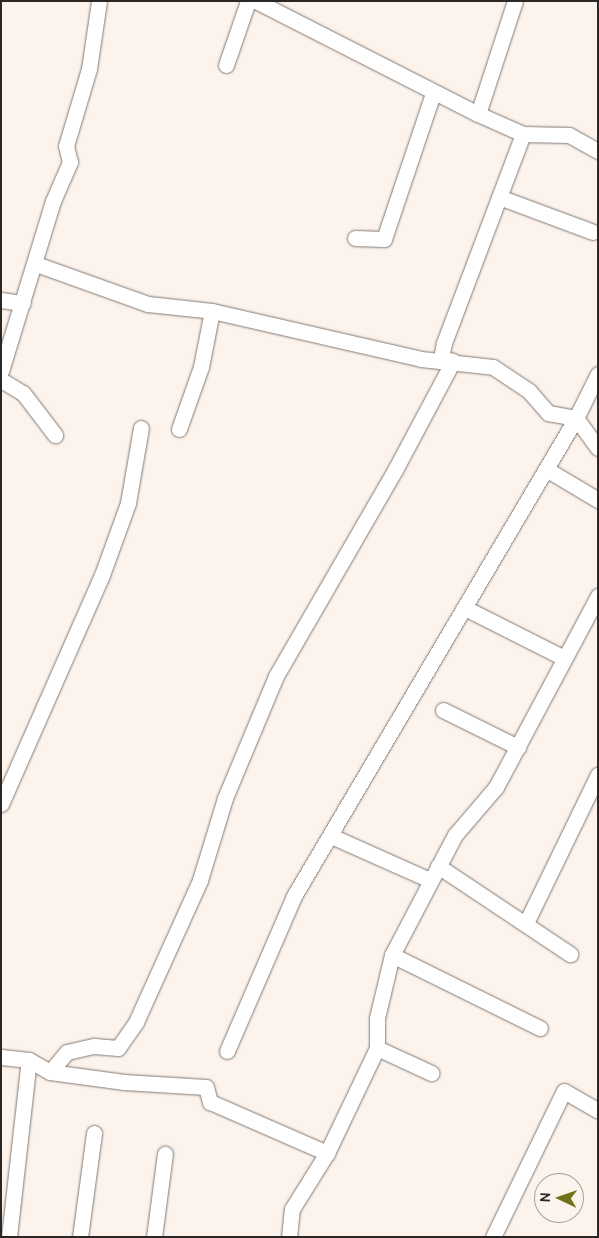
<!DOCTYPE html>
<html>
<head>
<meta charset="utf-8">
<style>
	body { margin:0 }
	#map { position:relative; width:599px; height:1238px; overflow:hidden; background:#fcf3ec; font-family:Cabin,sans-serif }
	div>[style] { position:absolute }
	.roads { filter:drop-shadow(0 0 1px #817973) drop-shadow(0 0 1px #817973) }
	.minor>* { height:15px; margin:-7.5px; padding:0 7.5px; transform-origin:7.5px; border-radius:7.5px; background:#fff }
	span { translate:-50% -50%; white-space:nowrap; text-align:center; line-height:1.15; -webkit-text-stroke:5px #fcf3ec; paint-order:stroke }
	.frame { position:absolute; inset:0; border:2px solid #2b2725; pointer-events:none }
	.north { position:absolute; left:534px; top:1173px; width:50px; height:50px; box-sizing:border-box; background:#fcf3ec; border:1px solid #a8a19c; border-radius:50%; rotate:273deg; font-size:14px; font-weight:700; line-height:20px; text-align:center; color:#2b2725 }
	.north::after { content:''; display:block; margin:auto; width:18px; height:22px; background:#707217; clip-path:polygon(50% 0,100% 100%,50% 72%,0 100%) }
</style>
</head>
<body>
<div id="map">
	<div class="roads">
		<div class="minor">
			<i style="left:256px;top:1px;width:249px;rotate:27deg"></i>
			<i style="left:478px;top:114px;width:49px;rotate:24deg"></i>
			<i style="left:523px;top:134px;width:46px;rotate:1.2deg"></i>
			<i style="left:569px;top:135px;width:33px;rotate:29deg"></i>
			<i style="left:226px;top:65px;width:68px;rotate:-71deg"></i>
			<i style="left:478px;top:114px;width:119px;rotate:-71.9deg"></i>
			<i style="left:499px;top:197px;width:100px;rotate:20.4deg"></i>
			<i style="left:355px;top:238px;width:29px;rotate:2deg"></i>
			<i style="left:384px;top:239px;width:154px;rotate:-71.4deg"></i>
			<i style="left:36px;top:264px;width:119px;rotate:19.7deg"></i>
			<i style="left:148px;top:304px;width:64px;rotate:6.2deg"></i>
			<i style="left:212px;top:311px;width:214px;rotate:12.9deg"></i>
			<i style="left:421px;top:359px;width:72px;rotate:6.3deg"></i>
			<i style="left:493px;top:367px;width:43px;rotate:33.7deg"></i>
			<i style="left:529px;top:391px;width:29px;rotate:49deg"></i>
			<i style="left:548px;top:413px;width:28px;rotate:10deg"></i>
			<i style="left:576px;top:418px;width:37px;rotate:54deg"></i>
			<i style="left:1px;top:300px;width:22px;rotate:8deg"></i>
			<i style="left:1px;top:371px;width:178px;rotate:-73deg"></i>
			<i style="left:53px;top:201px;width:43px;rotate:-66.4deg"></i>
			<i style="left:70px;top:162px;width:16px;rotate:-104deg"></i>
			<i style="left:66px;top:146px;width:80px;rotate:-73.4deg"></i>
			<i style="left:89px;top:69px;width:69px;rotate:-81.6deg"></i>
			<i style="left:1px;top:380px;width:26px;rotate:31deg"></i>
			<i style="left:23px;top:393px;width:53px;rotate:52.7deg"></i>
			<i style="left:179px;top:429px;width:66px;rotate:-70.5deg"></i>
			<i style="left:201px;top:367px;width:57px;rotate:-78.9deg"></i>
			<i style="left:546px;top:469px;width:61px;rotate:30.8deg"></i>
			<i style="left:465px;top:608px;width:111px;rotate:26.8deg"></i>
			<i style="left:443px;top:710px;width:84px;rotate:26.3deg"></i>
			<i style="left:1px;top:804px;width:250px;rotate:-66.2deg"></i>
			<i style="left:102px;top:575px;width:77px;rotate:-70.1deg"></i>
			<i style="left:128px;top:503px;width:76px;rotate:-80.2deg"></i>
			<i style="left:331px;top:836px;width:108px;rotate:24deg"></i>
			<i style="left:438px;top:866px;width:159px;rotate:33.7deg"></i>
			<i style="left:526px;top:923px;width:165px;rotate:-64.1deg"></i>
			<i style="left:392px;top:955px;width:165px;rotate:26.3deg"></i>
			<i style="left:377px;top:1048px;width:60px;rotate:24.8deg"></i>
			<i style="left:227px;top:1051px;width:169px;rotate:-66.6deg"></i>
			<i style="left:294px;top:896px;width:555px;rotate:-59.46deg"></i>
			<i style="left:576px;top:418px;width:49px;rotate:-63.4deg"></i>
			<i style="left:1px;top:1057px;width:28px;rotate:6deg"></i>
			<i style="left:29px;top:1060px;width:24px;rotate:30deg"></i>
			<i style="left:50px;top:1072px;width:75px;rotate:7.7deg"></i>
			<i style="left:124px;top:1082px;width:82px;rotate:3.5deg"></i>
			<i style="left:206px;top:1087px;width:16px;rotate:75deg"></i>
			<i style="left:210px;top:1102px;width:128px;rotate:23.6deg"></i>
			<i style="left:50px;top:1072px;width:26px;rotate:-50deg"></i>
			<i style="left:67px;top:1052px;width:28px;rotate:-13deg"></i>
			<i style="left:94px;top:1046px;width:24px;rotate:5deg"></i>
			<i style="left:118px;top:1048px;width:32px;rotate:-55deg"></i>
			<i style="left:136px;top:1022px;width:156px;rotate:-65.7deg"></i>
			<i style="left:200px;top:880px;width:86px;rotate:-73deg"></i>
			<i style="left:225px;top:798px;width:132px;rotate:-67.3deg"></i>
			<i style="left:276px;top:676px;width:238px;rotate:-60deg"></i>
			<i style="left:395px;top:470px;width:123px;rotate:-62deg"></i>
			<i style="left:453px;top:361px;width:12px;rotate:-166deg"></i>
			<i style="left:441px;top:358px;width:15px;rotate:-79deg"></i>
			<i style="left:444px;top:343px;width:223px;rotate:-69.3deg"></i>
			<i style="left:9px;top:1237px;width:178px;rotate:-83.6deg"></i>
			<i style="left:80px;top:1237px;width:105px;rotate:-82.3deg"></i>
			<i style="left:154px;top:1237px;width:84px;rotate:-82.5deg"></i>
			<i style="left:289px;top:1237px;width:28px;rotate:-84deg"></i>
			<i style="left:292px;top:1209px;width:66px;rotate:-58deg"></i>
			<i style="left:327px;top:1153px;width:116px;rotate:-64.5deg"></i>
			<i style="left:377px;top:1048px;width:30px;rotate:-90deg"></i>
			<i style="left:377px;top:1018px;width:65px;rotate:-76.6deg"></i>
			<i style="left:392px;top:955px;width:136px;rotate:-62.3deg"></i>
			<i style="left:455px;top:835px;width:63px;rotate:-49.5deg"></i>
			<i style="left:496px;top:787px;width:217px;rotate:-61.9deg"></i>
			<i style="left:493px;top:1237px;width:162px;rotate:-64.1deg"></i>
			<i style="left:564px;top:1091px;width:39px;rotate:30deg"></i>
		</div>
	</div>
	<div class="frame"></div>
	<div class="north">N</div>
</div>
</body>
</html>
